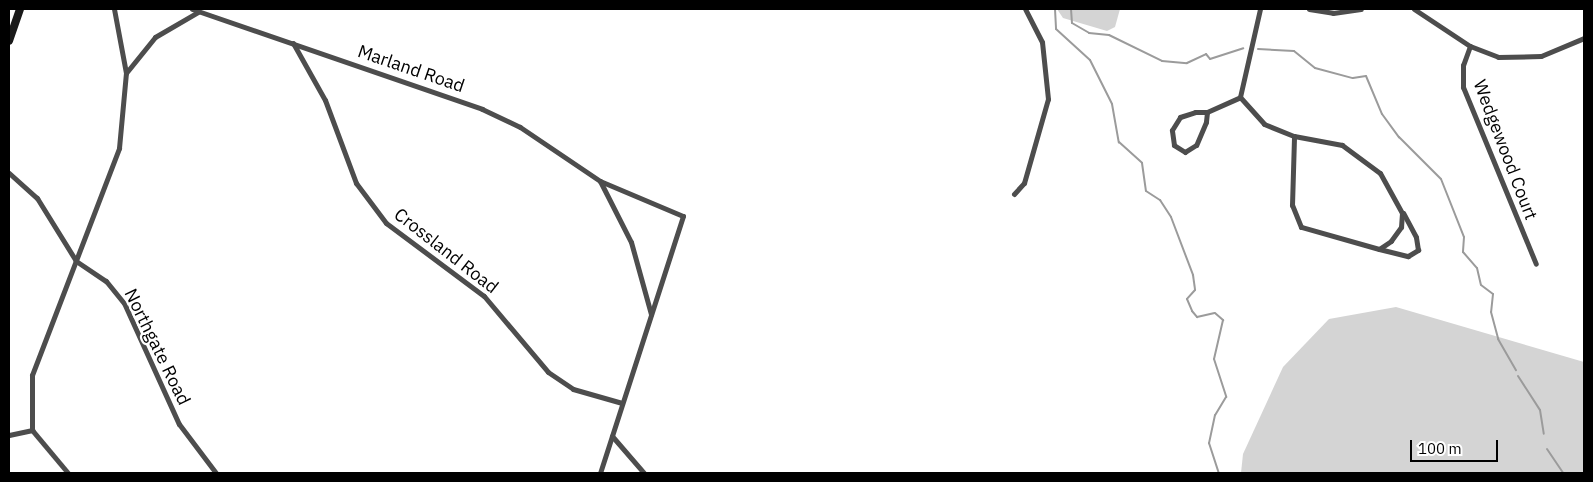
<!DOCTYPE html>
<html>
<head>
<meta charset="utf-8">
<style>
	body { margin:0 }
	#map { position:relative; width:1593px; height:482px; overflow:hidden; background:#fff; font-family:"IBM Plex Sans",sans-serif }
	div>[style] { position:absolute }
	.green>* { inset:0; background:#d4d4d4 }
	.stream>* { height:2px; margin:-1px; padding:0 1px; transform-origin:1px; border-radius:1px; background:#9b9b9b }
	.street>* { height:5px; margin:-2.5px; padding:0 2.5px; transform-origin:2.5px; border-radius:2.5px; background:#4d4d4d }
	.secondary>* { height:8px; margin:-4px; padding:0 4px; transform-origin:4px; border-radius:4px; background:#1a1a1a }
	span { translate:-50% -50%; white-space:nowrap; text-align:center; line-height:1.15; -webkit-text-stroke:4.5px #fff; paint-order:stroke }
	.street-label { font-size:18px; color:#000 }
	.frame { position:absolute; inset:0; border:10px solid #000; pointer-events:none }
	.scale { position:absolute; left:1410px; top:440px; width:88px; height:22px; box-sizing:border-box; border:2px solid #000; border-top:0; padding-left:6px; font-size:15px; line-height:18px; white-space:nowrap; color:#000; -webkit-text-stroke:4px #fff; paint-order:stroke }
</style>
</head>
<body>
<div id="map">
	<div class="green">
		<i style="clip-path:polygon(1057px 9px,1120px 9px,1115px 27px,1107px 31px,1063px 18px)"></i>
		<i style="clip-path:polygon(1396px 307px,1584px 362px,1584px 473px,1241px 473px,1243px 454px,1283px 367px,1329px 319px)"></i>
	</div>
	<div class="stream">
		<i style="left:1055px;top:9px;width:20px;rotate:87deg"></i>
		<i style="left:1056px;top:29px;width:46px;rotate:42.4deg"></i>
		<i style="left:1090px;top:60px;width:49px;rotate:63.4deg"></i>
		<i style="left:1112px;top:104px;width:39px;rotate:80deg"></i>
		<i style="left:1119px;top:142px;width:31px;rotate:42deg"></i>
		<i style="left:1142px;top:163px;width:28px;rotate:82deg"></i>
		<i style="left:1146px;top:191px;width:17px;rotate:33deg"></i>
		<i style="left:1160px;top:200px;width:20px;rotate:57deg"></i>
		<i style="left:1171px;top:217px;width:62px;rotate:69.2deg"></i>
		<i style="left:1193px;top:275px;width:15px;rotate:82deg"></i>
		<i style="left:1195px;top:290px;width:12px;rotate:132deg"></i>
		<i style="left:1187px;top:299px;width:13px;rotate:67deg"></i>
		<i style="left:1192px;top:311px;width:8px;rotate:50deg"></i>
		<i style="left:1197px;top:317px;width:18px;rotate:-13deg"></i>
		<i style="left:1215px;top:313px;width:11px;rotate:41deg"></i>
		<i style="left:1223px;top:320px;width:40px;rotate:103deg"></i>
		<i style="left:1214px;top:359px;width:40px;rotate:72deg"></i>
		<i style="left:1226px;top:397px;width:21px;rotate:121deg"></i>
		<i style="left:1215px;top:415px;width:29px;rotate:102deg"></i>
		<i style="left:1209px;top:443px;width:32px;rotate:72deg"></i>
		<i style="left:1071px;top:9px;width:14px;rotate:86deg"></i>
		<i style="left:1072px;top:23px;width:20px;rotate:30deg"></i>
		<i style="left:1089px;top:33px;width:20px;rotate:6deg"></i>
		<i style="left:1109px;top:35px;width:59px;rotate:26.1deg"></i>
		<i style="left:1162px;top:61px;width:25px;rotate:5deg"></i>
		<i style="left:1187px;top:63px;width:21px;rotate:-25deg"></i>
		<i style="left:1206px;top:54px;width:6px;rotate:51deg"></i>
		<i style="left:1210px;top:59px;width:35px;rotate:-18deg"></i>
		<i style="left:1258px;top:49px;width:36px;rotate:3deg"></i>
		<i style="left:1294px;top:51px;width:27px;rotate:39deg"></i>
		<i style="left:1315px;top:68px;width:39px;rotate:15deg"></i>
		<i style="left:1353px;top:78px;width:13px;rotate:-9deg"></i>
		<i style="left:1366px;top:76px;width:41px;rotate:67.2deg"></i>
		<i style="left:1382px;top:114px;width:29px;rotate:54deg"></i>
		<i style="left:1399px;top:137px;width:59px;rotate:45deg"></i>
		<i style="left:1441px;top:179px;width:62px;rotate:68.4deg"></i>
		<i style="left:1464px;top:237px;width:15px;rotate:94deg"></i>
		<i style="left:1463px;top:252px;width:21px;rotate:49deg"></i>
		<i style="left:1477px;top:268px;width:17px;rotate:77deg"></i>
		<i style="left:1481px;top:285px;width:15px;rotate:37deg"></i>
		<i style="left:1493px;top:294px;width:18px;rotate:96deg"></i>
		<i style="left:1491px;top:312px;width:28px;rotate:75deg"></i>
		<i style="left:1498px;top:339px;width:36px;rotate:60deg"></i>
		<i style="left:1518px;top:376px;width:40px;rotate:57.1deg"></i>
		<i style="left:1540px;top:410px;width:24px;rotate:81deg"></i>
		<i style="left:1547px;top:449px;width:29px;rotate:56deg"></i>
	</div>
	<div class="street">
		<i style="left:192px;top:9px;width:307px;rotate:19deg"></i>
		<i style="left:482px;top:109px;width:42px;rotate:25.3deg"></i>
		<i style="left:520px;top:127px;width:97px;rotate:34deg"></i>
		<i style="left:600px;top:181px;width:90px;rotate:22.9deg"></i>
		<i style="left:683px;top:216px;width:270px;rotate:107.9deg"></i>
		<i style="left:1260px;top:9px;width:90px;rotate:102.8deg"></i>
		<i style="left:1240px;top:97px;width:36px;rotate:48deg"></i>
		<i style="left:1264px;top:124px;width:32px;rotate:22deg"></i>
		<i style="left:1309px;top:9px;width:24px;rotate:9deg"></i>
		<i style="left:1333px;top:13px;width:28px;rotate:-8deg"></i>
		<i style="left:1414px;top:9px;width:67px;rotate:33.5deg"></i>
		<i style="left:1470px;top:46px;width:30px;rotate:21deg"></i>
		<i style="left:1498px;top:57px;width:43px;rotate:-1.3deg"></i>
		<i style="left:1541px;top:56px;width:47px;rotate:-22.7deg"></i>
		<i style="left:293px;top:43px;width:65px;rotate:60.7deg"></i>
		<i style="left:325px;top:100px;width:89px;rotate:69.5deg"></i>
		<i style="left:356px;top:183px;width:50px;rotate:53.1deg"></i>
		<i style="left:386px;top:223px;width:122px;rotate:36.7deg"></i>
		<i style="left:484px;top:296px;width:99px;rotate:49.9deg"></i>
		<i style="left:548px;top:372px;width:30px;rotate:34deg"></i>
		<i style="left:573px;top:389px;width:51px;rotate:15.9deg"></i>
		<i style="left:1470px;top:46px;width:20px;rotate:110deg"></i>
		<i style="left:1463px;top:65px;width:22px;rotate:90deg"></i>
		<i style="left:1463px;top:87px;width:191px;rotate:67.6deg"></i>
		<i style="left:126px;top:73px;width:46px;rotate:-51.1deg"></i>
		<i style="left:155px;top:37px;width:50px;rotate:-30.2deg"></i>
		<i style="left:1195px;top:112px;width:12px"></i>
		<i style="left:1207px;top:112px;width:10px;rotate:96deg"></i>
		<i style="left:1206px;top:122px;width:25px;rotate:113deg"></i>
		<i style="left:1196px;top:145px;width:13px;rotate:148deg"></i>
		<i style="left:1185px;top:152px;width:13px;rotate:-148deg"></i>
		<i style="left:1174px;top:145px;width:15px;rotate:-98deg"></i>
		<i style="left:1172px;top:130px;width:15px;rotate:-58deg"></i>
		<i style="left:1180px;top:117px;width:16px;rotate:-18deg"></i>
		<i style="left:1207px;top:112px;width:36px;rotate:-24deg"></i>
		<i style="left:1294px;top:136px;width:49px;rotate:10.6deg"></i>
		<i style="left:1342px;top:145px;width:47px;rotate:36.4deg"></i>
		<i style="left:1380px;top:173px;width:46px;rotate:61.2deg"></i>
		<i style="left:1402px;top:213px;width:14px;rotate:94deg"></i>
		<i style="left:1401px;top:227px;width:17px;rotate:126deg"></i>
		<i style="left:1391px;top:241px;width:14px;rotate:146deg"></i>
		<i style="left:1379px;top:249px;width:81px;rotate:-164.2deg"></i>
		<i style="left:1301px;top:227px;width:24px;rotate:-112deg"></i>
		<i style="left:1292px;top:205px;width:69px;rotate:-88.3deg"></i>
		<i style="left:9px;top:173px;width:38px;rotate:42deg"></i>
		<i style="left:37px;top:198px;width:74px;rotate:58.2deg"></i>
		<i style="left:76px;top:261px;width:36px;rotate:34deg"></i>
		<i style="left:106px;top:281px;width:28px;rotate:51deg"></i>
		<i style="left:124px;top:303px;width:133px;rotate:65.6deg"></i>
		<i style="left:179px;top:424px;width:61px;rotate:52.9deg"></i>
		<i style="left:600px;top:181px;width:68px;rotate:63.1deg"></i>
		<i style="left:631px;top:242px;width:75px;rotate:74.5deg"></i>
		<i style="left:1014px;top:194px;width:15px;rotate:-48deg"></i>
		<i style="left:1024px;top:183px;width:87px;rotate:-74.1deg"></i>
		<i style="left:1048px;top:99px;width:57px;rotate:-96deg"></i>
		<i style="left:1042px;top:42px;width:37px;rotate:-117deg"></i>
		<i style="left:1379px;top:249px;width:30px;rotate:14deg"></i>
		<i style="left:1408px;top:256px;width:12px;rotate:-31deg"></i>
		<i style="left:1418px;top:250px;width:13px;rotate:-99deg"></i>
		<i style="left:1416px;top:237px;width:27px;rotate:-118deg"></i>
		<i style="left:9px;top:435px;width:24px;rotate:-12deg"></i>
		<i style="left:612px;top:436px;width:49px;rotate:49.1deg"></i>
		<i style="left:68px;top:473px;width:56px;rotate:-129.9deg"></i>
		<i style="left:32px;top:430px;width:55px;rotate:-90deg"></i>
		<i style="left:32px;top:375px;width:243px;rotate:-69deg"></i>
		<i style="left:119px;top:148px;width:75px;rotate:-84.7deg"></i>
		<i style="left:126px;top:73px;width:65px;rotate:-100.6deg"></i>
	</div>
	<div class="secondary">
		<i style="left:9px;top:41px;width:34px;rotate:-71deg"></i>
	</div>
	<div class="street-label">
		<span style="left:411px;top:69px;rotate:19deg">Marland Road</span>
		<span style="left:1505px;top:150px;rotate:69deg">Wedgewood Court</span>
		<span style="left:446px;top:251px;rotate:38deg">Crossland Road</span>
		<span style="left:157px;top:347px;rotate:64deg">Northgate Road</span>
	</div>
	<div class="frame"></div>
	<div class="scale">100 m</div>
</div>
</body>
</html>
